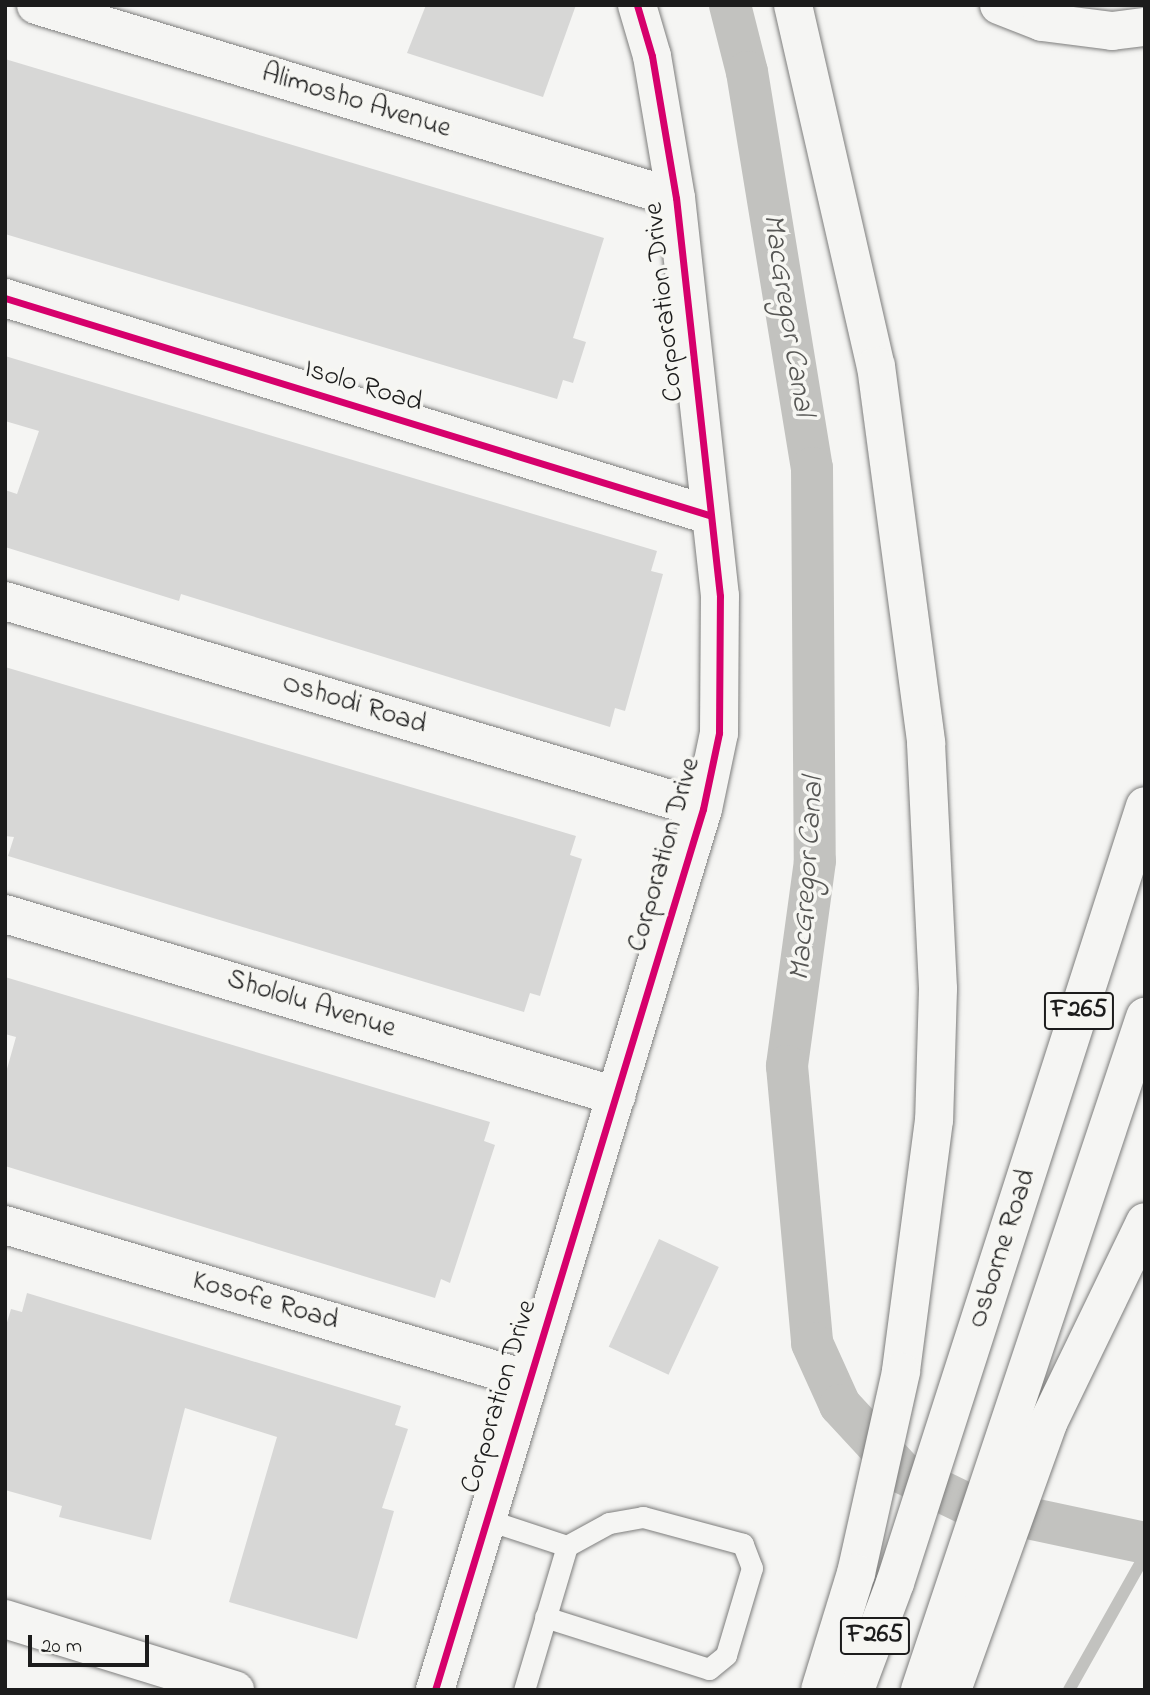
<!DOCTYPE html>
<html>
<head>
<meta charset="utf-8">
<style>
	body { margin:0 }
	#map { position:relative; width:1150px; height:1695px; overflow:hidden; background:#f5f5f3; font-family:"Indie Flower",sans-serif }
	div>[style] { position:absolute }
	.stream>* { height:12px; margin:-6px; padding:0 6px; transform-origin:6px; border-radius:6px; background:#c2c2bf }
	.canal>* { height:42px; margin:-21px; padding:0 21px; transform-origin:21px; border-radius:21px; background:#c2c2bf }
	.building>* { inset:0; background:#d7d7d6; transform-origin:0 0 }
	.roads { filter:drop-shadow(0 0 2px #7e7e7d) drop-shadow(0 0 2px #7e7e7d) }
	.lane>* { height:21px; margin:-10.5px; padding:0 10.5px; transform-origin:10.5px; border-radius:10.5px; background:#f5f5f3 }
	.street>* { height:38px; margin:-19px; padding:0 19px; transform-origin:19px; border-radius:19px; background:#f5f5f3 }
	.primary>* { height:38px; margin:-19px; padding:0 19px; transform-origin:19px; border-radius:19px; background:#f5f5f3 }
	.highway>* { height:38px; margin:-19px; padding:0 19px; transform-origin:19px; border-radius:19px; background:#f5f5f3 }
	.cycleway>* { height:7px; margin:-3.5px; padding:0 3.5px; transform-origin:3.5px; border-radius:3.5px; background:#d6006c }
	span { translate:-50% -50%; white-space:nowrap; text-align:center; line-height:1.15; -webkit-text-stroke:7px #f6f6f2; paint-order:stroke }
	.shield-label span { padding:2px 5px; background:#f6f6f2; border:2px solid; border-radius:5px; -webkit-text-stroke-width:0 }
	.shield-label { font-size:26px; color:#1c1c1c; font-weight:700 }
	.street-label { font-size:28px; color:#1c1c1c }
	.water-label { font-size:30px; color:#565654; font-style:italic }
	.frame { position:absolute; inset:0; border:7px solid #1c1c1c; pointer-events:none }
	.scale { position:absolute; left:28px; top:1635px; width:121px; height:32px; box-sizing:border-box; border:4px solid #1c1c1c; border-top:0; padding-left:9px; font-size:21px; line-height:24px; white-space:nowrap; color:#1c1c1c; -webkit-text-stroke:5px #f6f6f2; paint-order:stroke }
</style>
</head>
<body>
<div id="map">
	<div class="stream">
		<i style="left:1069px;top:1690px;width:155px;rotate:-60.6deg"></i>
	</div>
	<div class="canal">
		<i style="left:730px;top:5px;width:69px;rotate:75.8deg"></i>
		<i style="left:747px;top:72px;width:401px;rotate:80.7deg"></i>
		<i style="left:812px;top:468px;width:393px;rotate:89.6deg"></i>
		<i style="left:815px;top:861px;width:207px;rotate:97.8deg"></i>
		<i style="left:787px;top:1066px;width:278px;rotate:84.8deg"></i>
		<i style="left:812px;top:1343px;width:68px;rotate:65.7deg"></i>
		<i style="left:840px;top:1405px;width:93px;rotate:47.2deg"></i>
		<i style="left:903px;top:1473px;width:76px;rotate:25.9deg"></i>
		<i style="left:971px;top:1506px;width:178px;rotate:12deg"></i>
	</div>
	<div class="building">
		<i style="clip-path:polygon(426px 5px,576px 5px,543px 97px,407px 53px)"></i>
		<i style="clip-path:polygon(5px 59px,604px 238px,573px 338px,586px 342px,573px 383px,563px 380px,557px 399px,5px 234px)"></i>
		<i style="clip-path:polygon(5px 356px,657px 551px,651px 571px,663px 574px,625px 711px,615px 708px,610px 727px,181px 594px,179px 601px,5px 547px,5px 490px,17px 494px,39px 431px,5px 421px)"></i>
		<i style="clip-path:polygon(5px 667px,576px 836px,570px 855px,582px 859px,540px 996px,530px 993px,524px 1012px,8px 856px,14px 837px,5px 836px)"></i>
		<i style="clip-path:polygon(5px 977px,490px 1122px,484px 1141px,495px 1145px,450px 1283px,441px 1279px,435px 1298px,5px 1166px,5px 1076px,16px 1037px,5px 1034px)"></i>
		<i style="left:659px;top:1239px;width:66px;height:119px;rotate:25deg"></i>
		<i style="clip-path:polygon(27px 1293px,401px 1406px,395px 1425px,408px 1429px,382px 1508px,394px 1511px,357px 1639px,229px 1602px,277px 1437px,185px 1408px,151px 1540px,59px 1517px,62px 1506px,5px 1490px,5px 1329px,11px 1309px,22px 1312px)"></i>
	</div>
	<div class="roads">
		<div class="lane">
			<i style="left:485px;top:1519px;width:86px;rotate:18.2deg"></i>
			<i style="left:567px;top:1546px;width:150px;rotate:106.6deg"></i>
			<i style="left:545px;top:1617px;width:172px;rotate:17.6deg"></i>
			<i style="left:709px;top:1669px;width:22px;rotate:-39deg"></i>
			<i style="left:726px;top:1655px;width:91px;rotate:-73.4deg"></i>
			<i style="left:752px;top:1568px;width:26px;rotate:-111deg"></i>
			<i style="left:743px;top:1544px;width:104px;rotate:-164.9deg"></i>
			<i style="left:643px;top:1517px;width:35px;rotate:170deg"></i>
			<i style="left:609px;top:1523px;width:48px;rotate:151.3deg"></i>
		</div>
		<div class="street">
			<i style="left:36px;top:5px;width:668px;rotate:16.78deg"></i>
			<i style="left:5px;top:298px;width:737px;rotate:17.13deg"></i>
			<i style="left:5px;top:601px;width:728px;rotate:16.59deg"></i>
			<i style="left:5px;top:914px;width:638px;rotate:16.59deg"></i>
			<i style="left:5px;top:1225px;width:543px;rotate:16.47deg"></i>
			<i style="left:5px;top:1619px;width:241px;rotate:17.2deg"></i>
			<i style="left:435px;top:1690px;width:921px;rotate:-73.08deg"></i>
			<i style="left:703px;top:809px;width:78px;rotate:-78.1deg"></i>
			<i style="left:719px;top:733px;width:137px;rotate:-89.6deg"></i>
			<i style="left:720px;top:596px;width:400px;rotate:-96.3deg"></i>
			<i style="left:676px;top:198px;width:144px;rotate:-99.6deg"></i>
			<i style="left:652px;top:56px;width:53px;rotate:-106.4deg"></i>
		</div>
		<div class="primary">
			<i style="left:855px;top:1690px;width:114px;rotate:-69.5deg"></i>
			<i style="left:895px;top:1583px;width:816px;rotate:-72.16deg"></i>
			<i style="left:920px;top:1690px;width:710px;rotate:-71.51deg"></i>
		</div>
		<div class="highway">
			<i style="left:793px;top:5px;width:370px;rotate:77.1deg"></i>
			<i style="left:876px;top:366px;width:380px;rotate:82.4deg"></i>
			<i style="left:926px;top:743px;width:246px;rotate:87.2deg"></i>
			<i style="left:938px;top:989px;width:131px;rotate:91.7deg"></i>
			<i style="left:934px;top:1120px;width:254px;rotate:97.5deg"></i>
			<i style="left:901px;top:1372px;width:206px;rotate:102.6deg"></i>
			<i style="left:856px;top:1573px;width:122px;rotate:107.1deg"></i>
			<i style="left:999px;top:5px;width:46px;rotate:21.6deg"></i>
			<i style="left:1042px;top:22px;width:71px;rotate:7.3deg"></i>
			<i style="left:1112px;top:31px;width:33px;rotate:-7deg"></i>
			<i style="left:952px;top:1690px;width:284px;rotate:-70.2deg"></i>
			<i style="left:1048px;top:1423px;width:223px;rotate:-64.2deg"></i>
		</div>
	</div>
	<div class="cycleway">
		<i style="left:5px;top:298px;width:737px;rotate:17.13deg"></i>
		<i style="left:435px;top:1690px;width:921px;rotate:-73.08deg"></i>
		<i style="left:703px;top:809px;width:78px;rotate:-78.1deg"></i>
		<i style="left:719px;top:733px;width:137px;rotate:-89.6deg"></i>
		<i style="left:720px;top:596px;width:400px;rotate:-96.3deg"></i>
		<i style="left:676px;top:198px;width:144px;rotate:-99.6deg"></i>
		<i style="left:652px;top:56px;width:53px;rotate:-106.4deg"></i>
	</div>
	<div class="shield-label">
		<span style="left:1079px;top:1011px">F265</span>
		<span style="left:875px;top:1636px">F265</span>
	</div>
	<div class="street-label">
		<span style="left:356px;top:102px;rotate:17deg">Alimosho Avenue</span>
		<span style="left:665px;top:302px;rotate:-96deg">Corporation Drive</span>
		<span style="left:363px;top:387px;rotate:17deg">Isolo Road</span>
		<span style="left:354px;top:705px;rotate:17deg">Oshodi Road</span>
		<span style="left:665px;top:855px;rotate:-74deg">Corporation Drive</span>
		<span style="left:311px;top:1005px;rotate:17deg">Shololu Avenue</span>
		<span style="left:1003px;top:1249px;rotate:-72deg">Osborne Road</span>
		<span style="left:265px;top:1302px;rotate:16deg">Kosofe Road</span>
		<span style="left:500px;top:1397px;rotate:-73deg">Corporation Drive</span>
	</div>
	<div class="water-label">
		<span style="left:787px;top:315px;rotate:81deg">MacGregor Canal</span>
		<span style="left:808px;top:879px;rotate:-86deg">MacGregor Canal</span>
	</div>
	<div class="frame"></div>
	<div class="scale">20 m</div>
</div>
</body>
</html>
